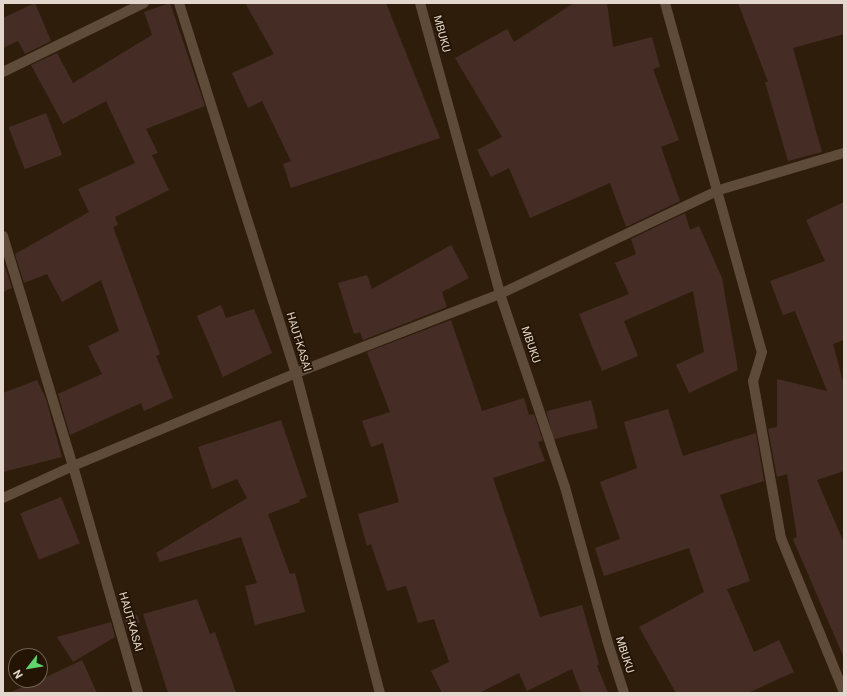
<!DOCTYPE html>
<html>
<head>
<meta charset="utf-8">
<style>
	body { margin:0 }
	#map { position:relative; width:847px; height:696px; overflow:hidden; background:#2f1d0c; font-family:Roboto,sans-serif }
	div>[style] { position:absolute }
	.building>* { inset:0; background:#452d26; transform-origin:0 0 }
	.minor>* { height:10px; margin:-5px; padding:0 5px; transform-origin:5px; border-radius:5px; background:#5f4b39 }
	span { translate:-50% -50%; white-space:nowrap; text-align:center; line-height:1.15; -webkit-text-stroke:3.5px #241404; paint-order:stroke }
	.street-label { font-size:11px; color:#e3d7cd }
	.frame { position:absolute; inset:0; border:4px solid #e3d7cd; pointer-events:none }
	.north { position:absolute; left:8px; top:648px; width:40px; height:40px; box-sizing:border-box; background:#241404; border:1px solid #706254; border-radius:50%; rotate:239deg; font-size:11px; font-weight:700; line-height:16px; text-align:center; color:#e3d7cd }
	.north::after { content:''; display:block; margin:auto; width:14px; height:18px; background:#5fd56b; clip-path:polygon(50% 0,100% 100%,50% 72%,0 100%) }
</style>
</head>
<body>
<div id="map">
	<div class="building">
		<i style="clip-path:polygon(35px 3px,51px 41px,25px 54px,18px 41px,3px 48px,3px 18px)"></i>
		<i style="clip-path:polygon(170px 3px,205px 106px,146px 129px,158px 153px,152px 155px,169px 190px,115px 217px,118px 225px,113px 227px,160px 354px,156px 356px,173px 398px,144px 411px,141px 403px,70px 435px,58px 394px,102px 374px,88px 346px,119px 331px,101px 280px,62px 302px,47px 274px,24px 283px,15px 254px,89px 212px,78px 189px,135px 163px,106px 101px,63px 124px,31px 65px,57px 53px,73px 83px,152px 35px,144px 12px)"></i>
		<i style="clip-path:polygon(245px 3px,386px 3px,440px 138px,291px 188px,283px 164px,291px 161px,262px 101px,248px 108px,232px 73px,274px 54px)"></i>
		<i style="clip-path:polygon(574px 3px,607px 3px,613px 47px,652px 37px,660px 67px,653px 69px,679px 140px,661px 147px,680px 201px,626px 227px,610px 183px,530px 218px,509px 168px,491px 177px,477px 150px,502px 137px,455px 58px,507px 29px,514px 42px)"></i>
		<i style="clip-path:polygon(738px 3px,844px 3px,844px 34px,793px 48px,822px 152px,788px 161px,765px 82px,768px 82px)"></i>
		<i style="left:46px;top:113px;width:45px;height:40px;rotate:69deg"></i>
		<i style="clip-path:polygon(844px 202px,844px 340px,833px 344px,844px 385px,844px 471px,817px 480px,844px 543px,844px 658px,793px 539px,797px 537px,787px 474px,777px 477px,768px 429px,777px 427px,777px 379px,827px 391px,795px 311px,783px 315px,770px 281px,825px 261px,806px 220px)"></i>
		<i style="clip-path:polygon(685px 213px,690px 230px,699px 226px,722px 278px,738px 370px,689px 393px,676px 365px,704px 352px,693px 291px,624px 321px,638px 356px,602px 371px,579px 314px,629px 294px,615px 263px,636px 254px,631px 239px)"></i>
		<i style="clip-path:polygon(451px 245px,469px 278px,442px 292px,447px 307px,363px 340px,360px 332px,354px 334px,338px 283px,367px 275px,372px 289px)"></i>
		<i style="clip-path:polygon(3px 261px,12px 288px,3px 292px)"></i>
		<i style="clip-path:polygon(221px 305px,226px 318px,254px 309px,272px 353px,223px 377px,197px 316px)"></i>
		<i style="clip-path:polygon(451px 320px,482px 411px,524px 398px,529px 415px,534px 414px,543px 441px,538px 442px,545px 461px,493px 478px,540px 617px,582px 605px,599px 664px,597px 666px,608px 693px,581px 693px,572px 669px,527px 691px,519px 673px,479px 693px,442px 693px,431px 671px,449px 662px,434px 619px,418px 623px,406px 586px,387px 591px,371px 544px,367px 546px,358px 514px,399px 502px,383px 443px,371px 447px,362px 421px,390px 412px,367px 352px)"></i>
		<i style="clip-path:polygon(37px 380px,46px 399px,62px 457px,3px 472px,3px 393px)"></i>
		<i style="left:591px;top:400px;width:29px;height:46px;rotate:76deg"></i>
		<i style="clip-path:polygon(668px 409px,683px 456px,756px 433px,764px 481px,720px 495px,750px 581px,727px 589px,754px 652px,779px 640px,794px 672px,748px 693px,676px 693px,639px 627px,704px 592px,689px 548px,604px 576px,595px 548px,620px 539px,600px 482px,637px 468px,624px 422px)"></i>
		<i style="clip-path:polygon(281px 420px,307px 497px,299px 500px,300px 502px,268px 514px,290px 574px,295px 573px,305px 612px,255px 625px,245px 586px,257px 583px,241px 537px,160px 562px,156px 553px,247px 498px,237px 479px,212px 489px,198px 447px)"></i>
		<i style="left:61px;top:497px;width:50px;height:44px;rotate:68deg"></i>
		<i style="clip-path:polygon(197px 599px,210px 634px,215px 632px,236px 693px,168px 693px,143px 614px)"></i>
		<i style="clip-path:polygon(137px 615px,140px 622px,127px 630px,124px 619px)"></i>
		<i style="clip-path:polygon(111px 622px,115px 637px,73px 662px,57px 637px)"></i>
		<i style="clip-path:polygon(82px 660px,97px 693px,8px 693px,40px 680px)"></i>
	</div>
	<div class="minor">
		<i style="left:179px;top:3px;width:388px;rotate:72.5deg"></i>
		<i style="left:296px;top:373px;width:331px;rotate:75.3deg"></i>
		<i style="left:420px;top:3px;width:302px;rotate:74.6deg"></i>
		<i style="left:500px;top:294px;width:204px;rotate:71.4deg"></i>
		<i style="left:565px;top:487px;width:159px;rotate:74.6deg"></i>
		<i style="left:607px;top:640px;width:56px;rotate:72.2deg"></i>
		<i style="left:665px;top:3px;width:362px;rotate:74.5deg"></i>
		<i style="left:762px;top:352px;width:30px;rotate:107deg"></i>
		<i style="left:753px;top:381px;width:159px;rotate:79.9deg"></i>
		<i style="left:781px;top:538px;width:166px;rotate:67.8deg"></i>
		<i style="left:3px;top:72px;width:157px;rotate:-26.1deg"></i>
		<i style="left:3px;top:236px;width:240px;rotate:73.1deg"></i>
		<i style="left:73px;top:466px;width:236px;rotate:74deg"></i>
		<i style="left:3px;top:498px;width:77px;rotate:-24.6deg"></i>
		<i style="left:73px;top:466px;width:242px;rotate:-22.6deg"></i>
		<i style="left:296px;top:373px;width:219px;rotate:-21.2deg"></i>
		<i style="left:500px;top:294px;width:242px;rotate:-25.4deg"></i>
		<i style="left:719px;top:190px;width:130px;rotate:-16.5deg"></i>
	</div>
	<div class="street-label">
		<span style="left:441px;top:34px;rotate:75deg">MBUKU</span>
		<span style="left:298px;top:342px;rotate:73deg">HAUT-KASAI</span>
		<span style="left:530px;top:345px;rotate:71deg">MBUKU</span>
		<span style="left:130px;top:622px;rotate:74deg">HAUT-KASAI</span>
		<span style="left:624px;top:655px;rotate:72deg">MBUKU</span>
	</div>
	<div class="frame"></div>
	<div class="north">N</div>
</div>
</body>
</html>
